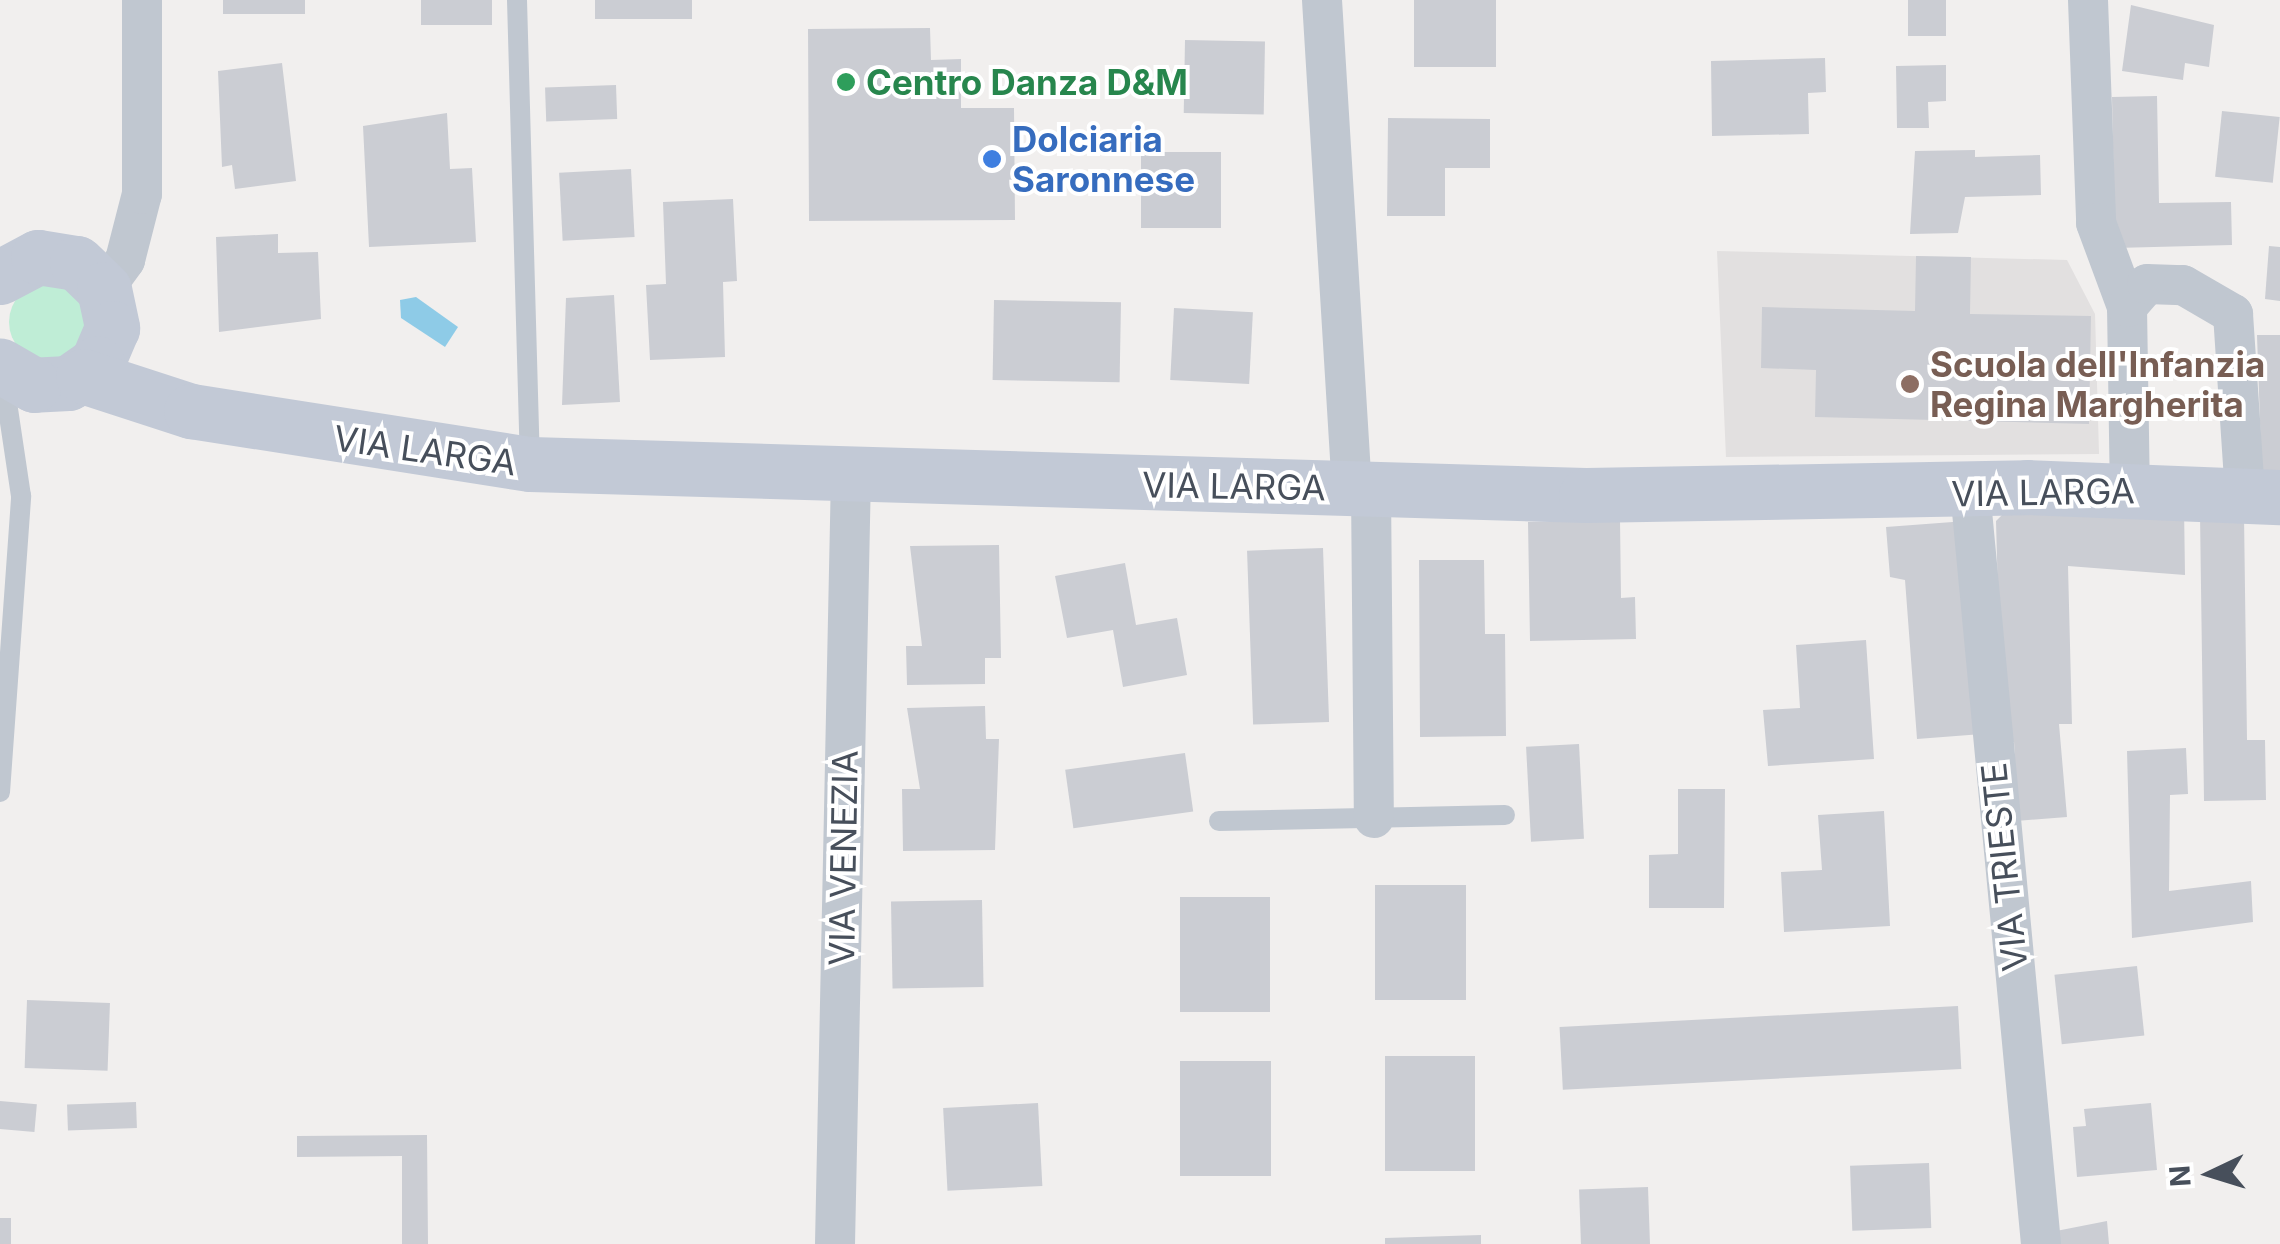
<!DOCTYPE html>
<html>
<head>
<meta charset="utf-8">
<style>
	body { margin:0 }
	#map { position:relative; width:2280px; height:1244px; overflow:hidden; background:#f1efee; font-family:Inter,sans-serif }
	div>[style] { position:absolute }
	.education>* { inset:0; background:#e2e0e0 }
	.green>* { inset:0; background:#bfedd6 }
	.round { border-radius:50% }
	.water>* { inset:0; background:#8ecbe7 }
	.building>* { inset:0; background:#cbcdd3; transform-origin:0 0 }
	.lane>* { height:20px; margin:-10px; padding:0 10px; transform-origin:10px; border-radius:10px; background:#c0c7d0 }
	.street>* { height:40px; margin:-20px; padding:0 20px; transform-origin:20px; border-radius:20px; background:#c0c7d0 }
	.secondary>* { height:55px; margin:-27.5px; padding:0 27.5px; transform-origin:27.5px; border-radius:27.5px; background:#c2c9d6 }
	.dots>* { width:28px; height:28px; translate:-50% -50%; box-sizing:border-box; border:5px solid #fff; border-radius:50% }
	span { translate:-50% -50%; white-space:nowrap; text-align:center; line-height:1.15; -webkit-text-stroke:8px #fff; paint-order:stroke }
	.leisure-label { font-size:35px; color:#27864d; font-weight:700 }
	.left { translate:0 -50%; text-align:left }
	.shop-label { font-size:35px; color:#366cbe; font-weight:700 }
	.education-label { font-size:35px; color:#785e54; font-weight:700 }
	.street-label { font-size:35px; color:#474f5b }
	.north { position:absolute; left:2160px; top:1124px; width:100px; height:100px; -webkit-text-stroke:8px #fff; paint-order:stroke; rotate:266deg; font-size:28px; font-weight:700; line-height:40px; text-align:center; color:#474f5b }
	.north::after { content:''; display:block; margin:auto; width:35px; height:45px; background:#474f5b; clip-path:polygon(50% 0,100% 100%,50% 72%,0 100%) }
</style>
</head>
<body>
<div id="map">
	<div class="education">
		<i style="clip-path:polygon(1717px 251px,2067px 260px,2095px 314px,2099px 454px,1726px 457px)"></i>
	</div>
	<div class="green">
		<i class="round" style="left:9px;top:282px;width:80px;height:80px"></i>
	</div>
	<div class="water">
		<i style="clip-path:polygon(416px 297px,458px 327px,445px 347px,401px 318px,400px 300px)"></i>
	</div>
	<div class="building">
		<i style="left:223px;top:0;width:82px;height:14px"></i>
		<i style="left:421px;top:0;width:71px;height:25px"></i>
		<i style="left:595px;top:0;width:97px;height:19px"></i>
		<i style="left:1414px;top:0;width:82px;height:67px"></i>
		<i style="left:1908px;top:0;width:38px;height:36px"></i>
		<i style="clip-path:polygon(2131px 5px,2214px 25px,2209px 67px,2185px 63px,2183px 80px,2122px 71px)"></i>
		<i style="clip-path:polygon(930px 28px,931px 60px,961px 59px,961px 108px,1014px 108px,1015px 220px,809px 221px,808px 29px)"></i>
		<i style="left:1185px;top:40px;width:80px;height:73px;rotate:1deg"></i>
		<i style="clip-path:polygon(1825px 58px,1826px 92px,1808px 93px,1809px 134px,1712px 136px,1711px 61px)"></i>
		<i style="clip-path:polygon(282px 63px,296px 181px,235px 189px,232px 165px,222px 167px,218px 71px)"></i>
		<i style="clip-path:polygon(1946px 65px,1946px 101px,1928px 102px,1929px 128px,1897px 128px,1896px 66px)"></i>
		<i style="left:616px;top:85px;width:34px;height:71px;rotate:88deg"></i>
		<i style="clip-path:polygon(2157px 96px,2159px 203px,2231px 202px,2232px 245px,2115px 248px,2112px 97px)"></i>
		<i style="left:2222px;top:111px;width:58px;height:66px;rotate:6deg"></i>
		<i style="clip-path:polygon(447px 113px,450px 169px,472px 168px,476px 242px,369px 247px,363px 126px)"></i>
		<i style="clip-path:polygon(1388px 118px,1490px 119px,1490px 168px,1445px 168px,1445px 216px,1387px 216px)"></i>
		<i style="clip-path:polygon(1975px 150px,1975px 157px,2040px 155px,2041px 195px,1965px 197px,1958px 233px,1910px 234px,1915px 151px)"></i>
		<i style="left:1141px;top:152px;width:80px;height:76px"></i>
		<i style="left:631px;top:169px;width:68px;height:72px;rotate:87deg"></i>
		<i style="clip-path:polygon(733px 199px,737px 281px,723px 282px,725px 357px,650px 360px,646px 285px,666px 284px,663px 202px)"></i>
		<i style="clip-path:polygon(278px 234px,278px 253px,318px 252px,321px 319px,219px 332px,216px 237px)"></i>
		<i style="clip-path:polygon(2269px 246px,2280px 247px,2280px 301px,2265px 299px)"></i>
		<i style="clip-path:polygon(1916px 256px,1971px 257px,1970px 314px,2091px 316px,2089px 424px,1815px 417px,1816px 370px,1761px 368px,1762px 307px,1915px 311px)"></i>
		<i style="clip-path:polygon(614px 295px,620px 402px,562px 405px,566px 298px)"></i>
		<i style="left:994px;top:300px;width:127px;height:80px;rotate:1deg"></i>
		<i style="left:1174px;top:308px;width:79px;height:72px;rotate:3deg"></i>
		<i style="clip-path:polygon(2257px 335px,2280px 335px,2280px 478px,2262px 479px)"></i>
		<i style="clip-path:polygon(2184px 506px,2185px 575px,2068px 566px,2072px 724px,2059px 724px,2067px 817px,2016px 821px,2006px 755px,2015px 756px,2014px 742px,2002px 743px,1996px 521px,2007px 510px)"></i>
		<i style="clip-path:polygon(2200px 515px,2244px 515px,2247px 740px,2265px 740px,2266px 800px,2204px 801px)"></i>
		<i style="clip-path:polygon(1620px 520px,1621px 598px,1635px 597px,1636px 639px,1530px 641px,1528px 522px)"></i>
		<i style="clip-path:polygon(1966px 521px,1982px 734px,1917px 739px,1905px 580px,1890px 577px,1886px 527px)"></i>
		<i style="clip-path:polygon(999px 545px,1001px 658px,985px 658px,985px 684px,907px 685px,906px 646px,922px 646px,910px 546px)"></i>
		<i style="left:1323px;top:548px;width:174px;height:76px;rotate:88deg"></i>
		<i style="clip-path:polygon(1419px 560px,1484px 560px,1485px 634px,1505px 634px,1506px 736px,1420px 737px)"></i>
		<i style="clip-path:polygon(1125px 563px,1136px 625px,1177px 618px,1187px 675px,1123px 687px,1113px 630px,1067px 638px,1055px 576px)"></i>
		<i style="clip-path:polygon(1866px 640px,1874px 759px,1768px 766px,1763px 710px,1800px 708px,1796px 645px)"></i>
		<i style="clip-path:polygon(985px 706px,986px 739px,999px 739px,995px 850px,903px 851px,902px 789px,920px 789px,907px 708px)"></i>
		<i style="left:1579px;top:744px;width:95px;height:53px;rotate:87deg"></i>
		<i style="clip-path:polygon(2186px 748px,2188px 794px,2170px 795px,2169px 891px,2251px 881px,2253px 922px,2132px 938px,2127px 751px)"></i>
		<i style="left:1185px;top:753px;width:59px;height:121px;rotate:82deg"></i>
		<i style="clip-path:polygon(1678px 789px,1725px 789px,1724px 908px,1649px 908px,1649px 855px,1678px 854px)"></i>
		<i style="clip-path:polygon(1884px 811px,1890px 926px,1784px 932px,1781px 872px,1822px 870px,1818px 815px)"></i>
		<i style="left:1466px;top:885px;width:115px;height:91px;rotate:90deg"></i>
		<i style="left:1270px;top:897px;width:115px;height:90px;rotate:90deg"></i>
		<i style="left:982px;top:900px;width:87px;height:91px;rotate:89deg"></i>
		<i style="left:2137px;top:966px;width:70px;height:83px;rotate:84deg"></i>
		<i style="left:27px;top:1000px;width:83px;height:68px;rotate:2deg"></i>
		<i style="left:1958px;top:1006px;width:63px;height:399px;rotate:87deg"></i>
		<i style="left:1385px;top:1056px;width:90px;height:115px"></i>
		<i style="left:1271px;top:1061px;width:115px;height:91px;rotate:90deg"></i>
		<i style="left:0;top:1101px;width:37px;height:28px;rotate:5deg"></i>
		<i style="left:136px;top:1102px;width:26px;height:69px;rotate:88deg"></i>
		<i style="left:1038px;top:1103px;width:83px;height:95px;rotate:87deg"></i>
		<i style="clip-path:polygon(2151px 1103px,2157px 1170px,2077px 1177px,2073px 1127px,2086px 1126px,2084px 1109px)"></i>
		<i style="clip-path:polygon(427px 1135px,428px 1244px,402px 1244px,402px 1156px,297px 1157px,297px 1136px)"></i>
		<i style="left:1929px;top:1163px;width:65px;height:79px;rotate:88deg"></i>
		<i style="left:1648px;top:1187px;width:57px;height:69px;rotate:88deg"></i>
		<i style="left:0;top:1218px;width:11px;height:26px"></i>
		<i style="clip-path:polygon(2107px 1221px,2109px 1244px,2052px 1244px,2051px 1232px)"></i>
		<i style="clip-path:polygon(1481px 1235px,1481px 1244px,1385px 1244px,1385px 1238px)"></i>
	</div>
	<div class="lane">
		<i style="left:517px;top:0;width:462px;rotate:88.4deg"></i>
		<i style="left:0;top:792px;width:297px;rotate:-85.9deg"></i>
		<i style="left:21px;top:496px;width:121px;rotate:-98.5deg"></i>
		<i style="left:1219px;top:821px;width:286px;rotate:-1.2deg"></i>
	</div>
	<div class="street">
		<i style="left:1322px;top:0;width:489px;rotate:86.5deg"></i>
		<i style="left:2088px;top:0;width:223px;rotate:87.9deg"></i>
		<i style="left:2096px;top:223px;width:90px;rotate:69.7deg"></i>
		<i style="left:2127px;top:307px;width:183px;rotate:89.1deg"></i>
		<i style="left:104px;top:289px;width:36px;rotate:-54deg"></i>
		<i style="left:125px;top:260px;width:68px;rotate:-75.6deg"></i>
		<i style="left:142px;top:194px;width:194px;rotate:-90deg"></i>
		<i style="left:2127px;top:307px;width:30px;rotate:-49deg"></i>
		<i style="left:2147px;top:284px;width:36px;rotate:2deg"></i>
		<i style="left:2183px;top:285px;width:58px;rotate:30.1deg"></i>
		<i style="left:2233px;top:314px;width:182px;rotate:86.2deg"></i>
		<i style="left:1371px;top:489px;width:329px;rotate:89.5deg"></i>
		<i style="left:1970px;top:490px;width:757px;rotate:84.62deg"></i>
		<i style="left:835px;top:1244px;width:772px;rotate:-88.81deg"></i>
	</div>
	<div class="secondary">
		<i style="left:0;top:277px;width:43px;rotate:-27.8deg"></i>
		<i style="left:38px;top:257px;width:39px;rotate:9deg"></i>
		<i style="left:77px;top:263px;width:37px;rotate:44deg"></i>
		<i style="left:104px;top:289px;width:40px;rotate:78deg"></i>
		<i style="left:112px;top:328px;width:38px;rotate:113deg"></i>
		<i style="left:97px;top:363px;width:35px;rotate:145deg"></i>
		<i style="left:68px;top:383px;width:34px;rotate:177deg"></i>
		<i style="left:34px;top:385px;width:39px;rotate:-150deg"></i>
		<i style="left:83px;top:376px;width:114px;rotate:18deg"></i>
		<i style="left:191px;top:411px;width:343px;rotate:8.9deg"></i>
		<i style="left:530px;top:464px;width:1056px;rotate:1.68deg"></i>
		<i style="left:1586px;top:495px;width:441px;rotate:-1deg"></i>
		<i style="left:2027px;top:487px;width:253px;rotate:2.3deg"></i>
	</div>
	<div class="dots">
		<i style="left:846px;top:82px;background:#2e9e5b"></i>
		<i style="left:992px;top:159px;background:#3f7fe0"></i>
		<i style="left:1910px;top:384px;background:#8d6e63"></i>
	</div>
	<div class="leisure-label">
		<span class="left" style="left:866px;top:82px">Centro Danza D&amp;M</span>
	</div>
	<div class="shop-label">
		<span class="left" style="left:1012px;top:159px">Dolciaria<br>Saronnese</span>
	</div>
	<div class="education-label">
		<span class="left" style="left:1930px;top:384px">Scuola dell'Infanzia<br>Regina Margherita</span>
	</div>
	<div class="street-label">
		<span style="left:425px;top:450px;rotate:8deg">VIA LARGA</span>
		<span style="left:1234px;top:486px;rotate:1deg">VIA LARGA</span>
		<span style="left:2043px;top:492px;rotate:-1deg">VIA LARGA</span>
		<span style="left:843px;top:858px;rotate:-89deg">VIA VENEZIA</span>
		<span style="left:2004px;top:867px;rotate:-96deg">VIA TRIESTE</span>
	</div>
	<div class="north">N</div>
</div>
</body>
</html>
